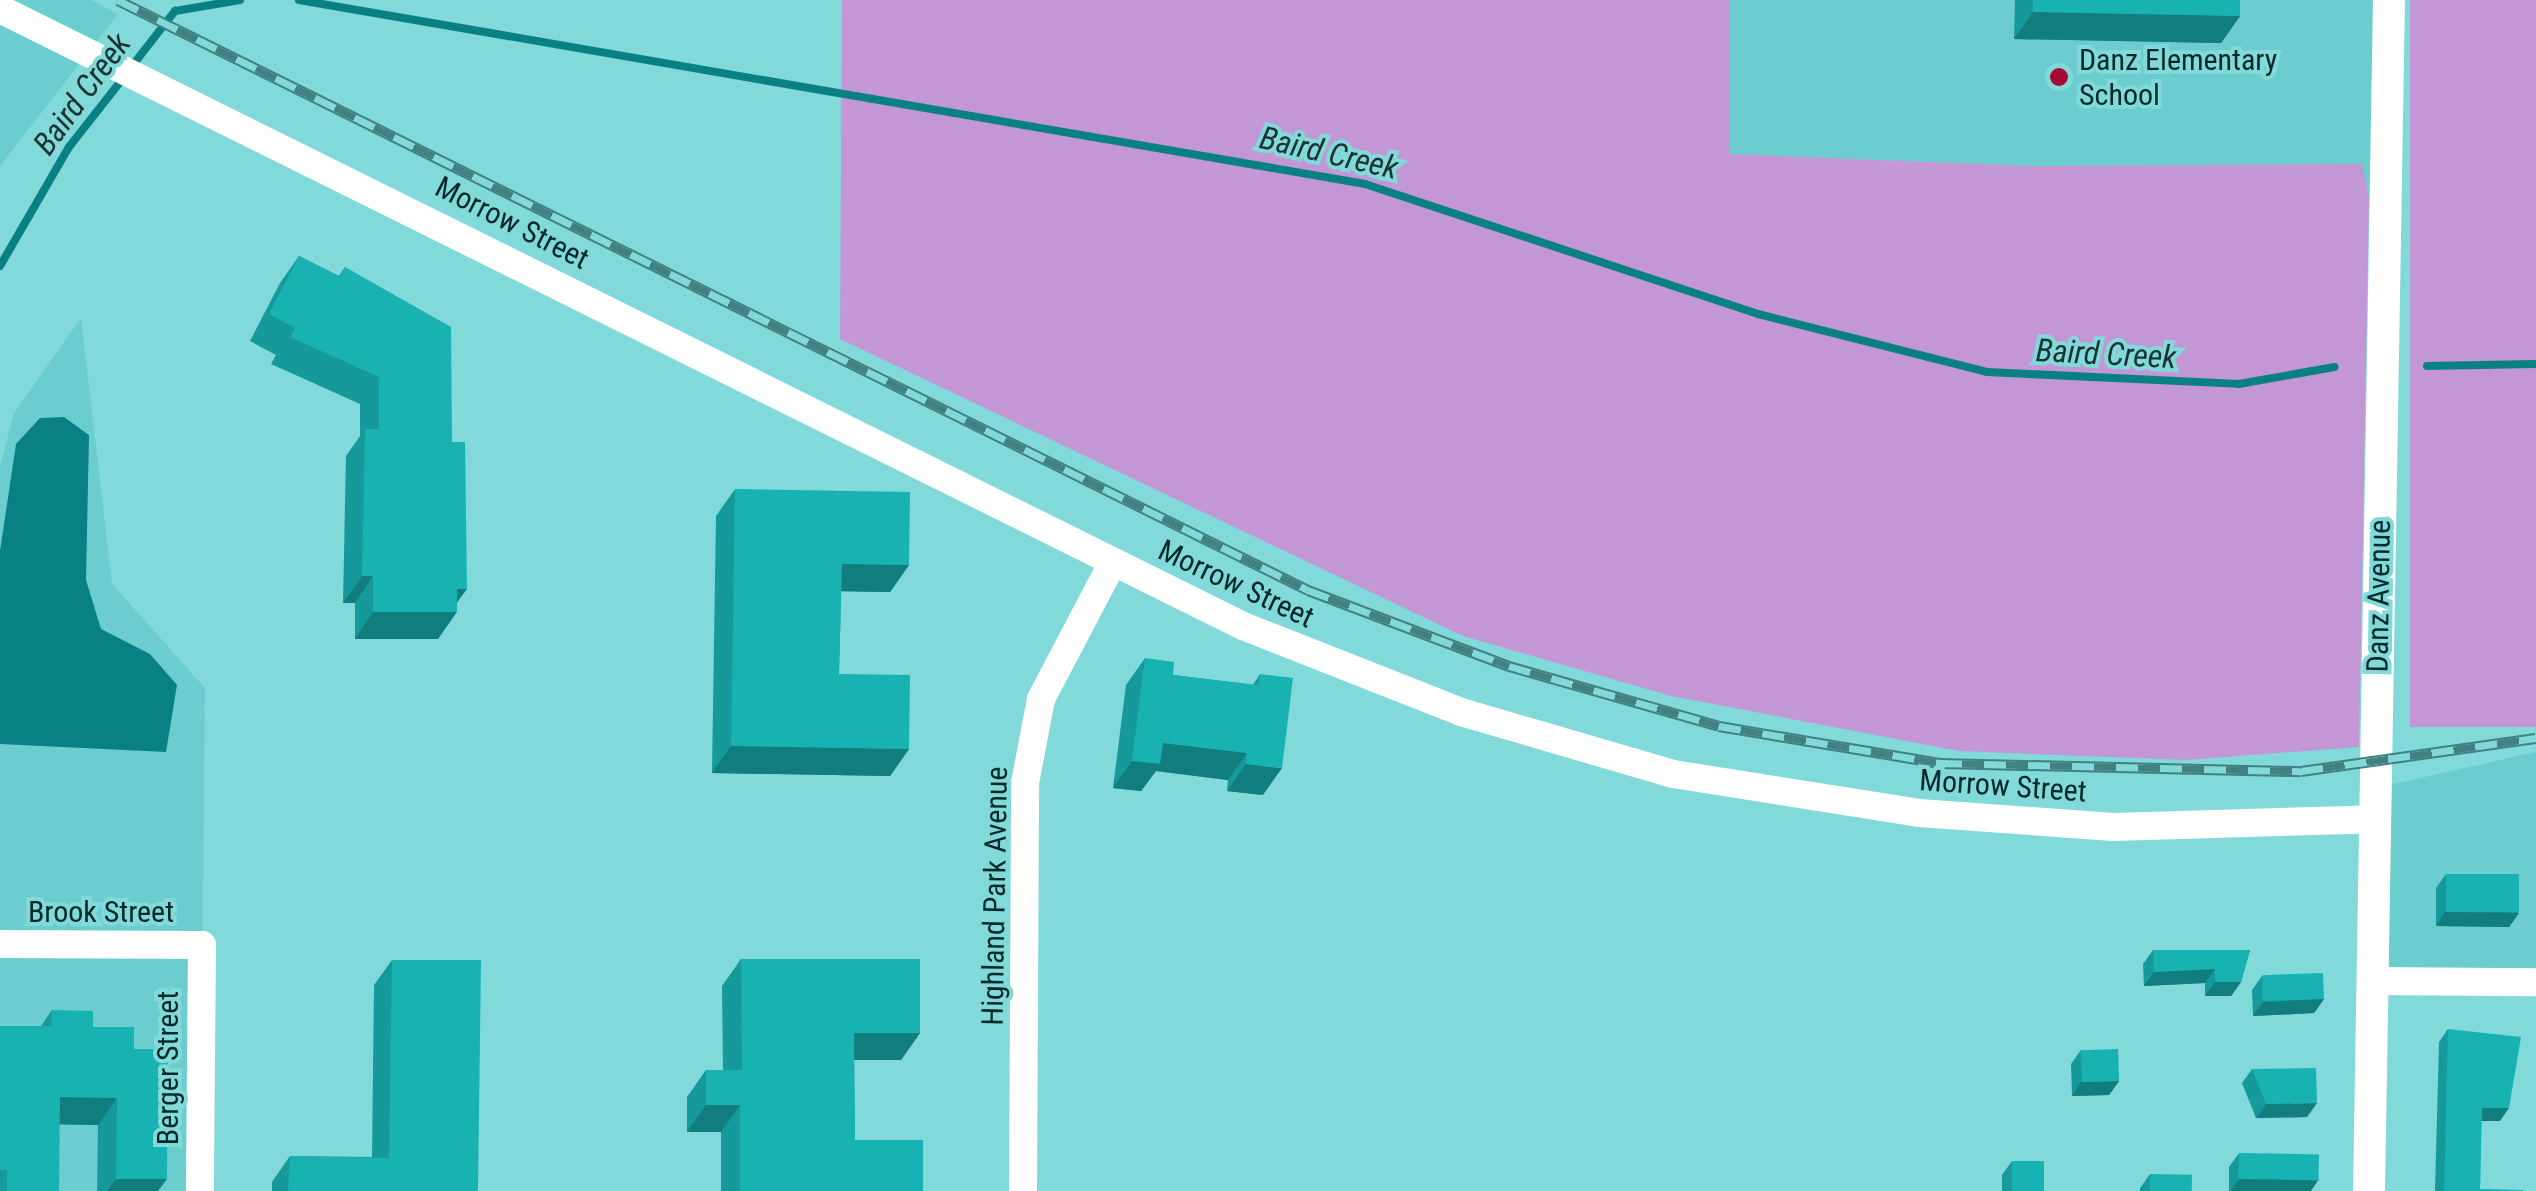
<!DOCTYPE html>
<html>
<head>
<meta charset="utf-8">
<style>
	body { margin:0 }
	#map { position:relative; width:2536px; height:1191px; overflow:hidden; background:#82d9d9; font-family:"Roboto Condensed",sans-serif }
	div>[style] { position:absolute }
	.built>* { inset:0; background:#6bcdcd }
	.green>* { inset:0; background:#c396d6; transform-origin:0 0 }
	.water>* { inset:0; background:#098182 }
	.stream>* { height:8px; margin:-4px; padding:0 4px; transform-origin:4px; border-radius:4px; background:#098182 }
	.minor>* { height:28px; margin:-14px; padding:0 14px; transform-origin:14px; border-radius:14px; background:#fff }
	.tertiary>* { height:32px; margin:-16px; padding:0 16px; transform-origin:16px; border-radius:16px; background:#fff }
	.rail>* { height:11px; margin-top:-5.5px; transform-origin:0; background:repeating-linear-gradient(90deg,#82d9d9 0 22px,#418181 0 44px); box-sizing:border-box; border-block:2px solid #418181 }
	.wall>* { inset:0; background:#15999a }
	.shaded-wall>* { inset:0; background:#117d7d }
	.building>* { inset:0; background:#18b2b3; transform-origin:0 0 }
	.dots>* { width:28px; height:28px; translate:-50% -50%; box-sizing:border-box; border:5px solid #82d9d9; border-radius:50% }
	span { translate:-50% -50%; white-space:nowrap; text-align:center; line-height:1.15; -webkit-text-stroke:8px #82d9d9; paint-order:stroke }
	.poi-label { font-size:30px; color:#012929 }
	.left { translate:0 -50%; text-align:left }
	.street-label { font-size:30px; color:#012929 }
	.water-label { font-size:32px; color:#1c3333; font-style:italic }
</style>
</head>
<body>
<div id="map">
	<div class="built">
		<i style="clip-path:polygon(0 0,91px 0,118px 14px,0 166px)"></i>
		<i style="clip-path:polygon(1730px 0,2389px 0,2386px 200px,2369px 198px,2361px 164px,2032px 166px,1730px 154px)"></i>
		<i style="clip-path:polygon(81px 318px,112px 584px,205px 688px,200px 1191px,0 1191px,0 467px,14px 413px)"></i>
		<i style="clip-path:polygon(2536px 752px,2536px 982px,2373px 981px,2376px 788px)"></i>
	</div>
	<div class="green">
		<i style="clip-path:polygon(842px 0,1730px 0,1730px 154px,2032px 166px,2362px 164px,2369px 198px,2359px 747px,2186px 760px,1959px 751px,1671px 696px,1463px 636px,840px 339px)"></i>
		<i style="left:2410px;top:0;width:126px;height:727px"></i>
	</div>
	<div class="water">
		<i style="clip-path:polygon(64px 417px,89px 435px,86px 580px,101px 629px,150px 654px,177px 685px,166px 752px,0 744px,0 551px,16px 444px,40px 418px)"></i>
	</div>
	<div class="stream">
		<i style="left:299px;top:0;width:1082px;rotate:9.79deg"></i>
		<i style="left:1365px;top:184px;width:414px;rotate:18.3deg"></i>
		<i style="left:1758px;top:314px;width:236px;rotate:14.2deg"></i>
		<i style="left:1987px;top:372px;width:252px;rotate:2.7deg"></i>
		<i style="left:2239px;top:384px;width:97px;rotate:-10.1deg"></i>
		<i style="left:132px;top:66px;width:70px;rotate:-52deg"></i>
		<i style="left:175px;top:11px;width:66px;rotate:-9.6deg"></i>
		<i style="left:0;top:266px;width:138px;rotate:-59.9deg"></i>
		<i style="left:69px;top:147px;width:89px;rotate:-51.8deg"></i>
		<i style="left:2427px;top:366px;width:109px;rotate:-1.1deg"></i>
	</div>
	<div class="minor">
		<i style="left:0;top:9px;width:1388px;rotate:26.4deg"></i>
		<i style="left:1243px;top:626px;width:234px;rotate:21.5deg"></i>
		<i style="left:1461px;top:712px;width:221px;rotate:16.3deg"></i>
		<i style="left:1673px;top:774px;width:249px;rotate:9deg"></i>
		<i style="left:1919px;top:813px;width:195px;rotate:4.1deg"></i>
		<i style="left:2113px;top:827px;width:262px;rotate:-1.7deg"></i>
		<i style="left:0;top:944px;width:202px;rotate:0.3deg"></i>
		<i style="left:202px;top:945px;width:246px;rotate:90.5deg"></i>
		<i style="left:2373px;top:981px;width:163px;rotate:0.4deg"></i>
		<i style="left:1023px;top:1191px;width:408px;rotate:-89.7deg"></i>
		<i style="left:1025px;top:783px;width:86px;rotate:-79.2deg"></i>
		<i style="left:1041px;top:699px;width:155px;rotate:-62.3deg"></i>
	</div>
	<div class="tertiary">
		<i style="left:2369px;top:1191px;width:1191px;rotate:-89.04deg"></i>
	</div>
	<div class="rail">
		<i style="left:118px;top:0;width:1328px;rotate:26.37deg"></i>
		<i style="left:1308px;top:590px;width:215px;rotate:20.7deg"></i>
		<i style="left:1509px;top:666px;width:218px;rotate:15.9deg"></i>
		<i style="left:1719px;top:726px;width:224px;rotate:9.5deg"></i>
		<i style="left:1940px;top:763px;width:361px;rotate:1.3deg"></i>
		<i style="left:2301px;top:771px;width:237px;rotate:-8deg"></i>
	</div>
	<div class="wall">
		<i style="clip-path:polygon(2015px 0,2240px 0,2240px 16px,2221px 43px,2014px 39px)"></i>
		<i style="clip-path:polygon(299px 256px,339px 276px,345px 267px,452px 442px,457px 603px,438px 639px,355px 639px,355px 603px,343px 603px,346px 456px,360px 436px,360px 404px,271px 364px,276px 355px,250px 341px,280px 283px)"></i>
		<i style="clip-path:polygon(735px 489px,909px 565px,890px 592px,841px 591px,839px 674px,909px 749px,890px 776px,712px 773px,716px 516px)"></i>
		<i style="clip-path:polygon(1145px 658px,1173px 675px,1253px 685px,1260px 674px,1263px 795px,1227px 791px,1228px 780px,1156px 771px,1141px 791px,1113px 788px,1126px 685px)"></i>
		<i style="clip-path:polygon(2446px 874px,2519px 913px,2509px 927px,2436px 926px,2436px 888px)"></i>
		<i style="clip-path:polygon(2153px 950px,2250px 950px,2241px 982px,2231px 996px,2205px 996px,2205px 983px,2144px 986px,2143px 964px)"></i>
		<i style="clip-path:polygon(741px 959px,920px 1033px,901px 1060px,854px 1060px,855px 1140px,923px 1191px,721px 1191px,721px 1132px,687px 1132px,687px 1097px,706px 1070px,723px 1070px,722px 986px)"></i>
		<i style="clip-path:polygon(392px 960px,478px 1191px,272px 1191px,272px 1182px,290px 1156px,372px 1157px,374px 985px)"></i>
		<i style="clip-path:polygon(2262px 976px,2324px 999px,2314px 1013px,2253px 1016px,2252px 990px)"></i>
		<i style="clip-path:polygon(52px 1010px,93px 1027px,134px 1049px,158px 1191px,97px 1191px,98px 1125px,59px 1124px,59px 1191px,0 1191px,0 1026px,41px 1026px)"></i>
		<i style="clip-path:polygon(2448px 1029px,2500px 1121px,2481px 1121px,2480px 1189px,2523px 1191px,2435px 1191px,2439px 1042px)"></i>
		<i style="clip-path:polygon(2081px 1050px,2119px 1081px,2109px 1095px,2072px 1096px,2071px 1064px)"></i>
		<i style="clip-path:polygon(2252px 1069px,2307px 1117px,2256px 1118px,2242px 1083px)"></i>
		<i style="clip-path:polygon(2239px 1153px,2311px 1191px,2229px 1191px,2229px 1167px)"></i>
		<i style="clip-path:polygon(2012px 1161px,2044px 1191px,2002px 1191px,2002px 1175px)"></i>
		<i style="clip-path:polygon(2150px 1174px,2192px 1191px,2140px 1191px,2140px 1188px)"></i>
	</div>
	<div class="shaded-wall">
		<i style="clip-path:polygon(2033px 12px,2240px 16px,2221px 43px,2014px 39px)"></i>
		<i style="clip-path:polygon(842px 564px,909px 565px,890px 592px,823px 591px)"></i>
		<i style="clip-path:polygon(362px 576px,373px 576px,355px 603px,343px 603px)"></i>
		<i style="clip-path:polygon(457px 589px,467px 589px,450px 612px,457px 612px,438px 639px,355px 639px,373px 612px)"></i>
		<i style="clip-path:polygon(1163px 743px,1247px 753px,1228px 780px,1156px 771px,1141px 791px,1113px 788px,1132px 761px)"></i>
		<i style="clip-path:polygon(731px 746px,909px 749px,890px 776px,712px 773px)"></i>
		<i style="clip-path:polygon(1246px 764px,1282px 768px,1263px 795px,1227px 791px)"></i>
		<i style="clip-path:polygon(2445px 912px,2519px 913px,2509px 927px,2436px 926px)"></i>
		<i style="clip-path:polygon(2215px 969px,2205px 983px,2144px 986px,2154px 972px)"></i>
		<i style="clip-path:polygon(2215px 982px,2241px 982px,2231px 996px,2205px 996px)"></i>
		<i style="clip-path:polygon(2324px 999px,2314px 1013px,2253px 1016px,2263px 1002px)"></i>
		<i style="clip-path:polygon(854px 1033px,920px 1033px,901px 1060px,835px 1060px)"></i>
		<i style="clip-path:polygon(2119px 1081px,2109px 1095px,2072px 1096px,2081px 1082px)"></i>
		<i style="clip-path:polygon(60px 1097px,117px 1098px,98px 1125px,41px 1124px)"></i>
		<i style="clip-path:polygon(2317px 1103px,2307px 1117px,2256px 1118px,2266px 1104px)"></i>
		<i style="clip-path:polygon(706px 1105px,740px 1105px,721px 1132px,687px 1132px)"></i>
		<i style="clip-path:polygon(2482px 1108px,2509px 1108px,2500px 1121px,2473px 1121px)"></i>
		<i style="clip-path:polygon(116px 1179px,167px 1179px,158px 1191px,107px 1191px)"></i>
		<i style="clip-path:polygon(2239px 1179px,2319px 1179px,2311px 1191px,2231px 1191px)"></i>
	</div>
	<div class="building">
		<i style="clip-path:polygon(2033px 0,2240px 0,2240px 16px,2033px 12px)"></i>
		<i style="clip-path:polygon(299px 256px,340px 277px,345px 267px,451px 327px,452px 442px,465px 442px,467px 589px,457px 589px,457px 612px,373px 612px,373px 576px,362px 576px,365px 429px,379px 429px,379px 377px,290px 337px,295px 328px,269px 314px)"></i>
		<i style="clip-path:polygon(735px 489px,910px 492px,909px 565px,842px 564px,839px 674px,910px 675px,909px 749px,731px 746px)"></i>
		<i style="clip-path:polygon(1145px 658px,1174px 662px,1173px 675px,1258px 685px,1260px 674px,1293px 678px,1282px 768px,1246px 764px,1247px 753px,1163px 743px,1160px 764px,1132px 761px)"></i>
		<i style="left:2446px;top:874px;width:73px;height:38px"></i>
		<i style="clip-path:polygon(2153px 950px,2250px 950px,2241px 982px,2215px 982px,2215px 969px,2154px 972px)"></i>
		<i style="clip-path:polygon(741px 959px,920px 959px,920px 1033px,854px 1033px,855px 1140px,923px 1140px,923px 1191px,740px 1191px,740px 1105px,706px 1105px,706px 1070px,742px 1070px)"></i>
		<i style="clip-path:polygon(392px 960px,481px 960px,478px 1191px,288px 1191px,290px 1156px,389px 1158px)"></i>
		<i style="left:2323px;top:973px;width:26px;height:61px;rotate:88deg"></i>
		<i style="clip-path:polygon(52px 1010px,93px 1011px,93px 1027px,134px 1027px,134px 1049px,168px 1049px,167px 1179px,116px 1179px,117px 1098px,60px 1097px,59px 1191px,7px 1191px,7px 1170px,0 1170px,0 1026px,51px 1026px)"></i>
		<i style="clip-path:polygon(2448px 1029px,2521px 1037px,2509px 1108px,2482px 1108px,2480px 1189px,2523px 1190px,2523px 1191px,2444px 1191px)"></i>
		<i style="left:2118px;top:1049px;width:32px;height:37px;rotate:88deg"></i>
		<i style="clip-path:polygon(2316px 1068px,2317px 1103px,2266px 1104px,2252px 1069px)"></i>
		<i style="left:2239px;top:1153px;width:80px;height:26px;rotate:1deg"></i>
		<i style="left:2012px;top:1161px;width:32px;height:30px"></i>
		<i style="left:2150px;top:1174px;width:42px;height:17px;rotate:1deg"></i>
	</div>
	<div class="dots">
		<i style="left:2059px;top:77px;background:#a50935"></i>
	</div>
	<div class="poi-label">
		<span class="left" style="left:2079px;top:77px">Danz Elementary<br>School</span>
	</div>
	<div class="street-label">
		<span style="left:512px;top:223px;rotate:27deg">Morrow Street</span>
		<span style="left:1236px;top:584px;rotate:25deg">Morrow Street</span>
		<span style="left:2379px;top:596px;rotate:-89deg">Danz Avenue</span>
		<span style="left:2003px;top:786px;rotate:4deg">Morrow Street</span>
		<span style="left:995px;top:896px;rotate:-89deg">Highland Park Avenue</span>
		<span style="left:101px;top:912px">Brook Street</span>
		<span style="left:168px;top:1068px;rotate:-90deg">Berger Street</span>
	</div>
	<div class="water-label">
		<span style="left:82px;top:94px;rotate:-54deg">Baird Creek</span>
		<span style="left:1329px;top:153px;rotate:13deg">Baird Creek</span>
		<span style="left:2106px;top:354px;rotate:3deg">Baird Creek</span>
	</div>
</div>
</body>
</html>
